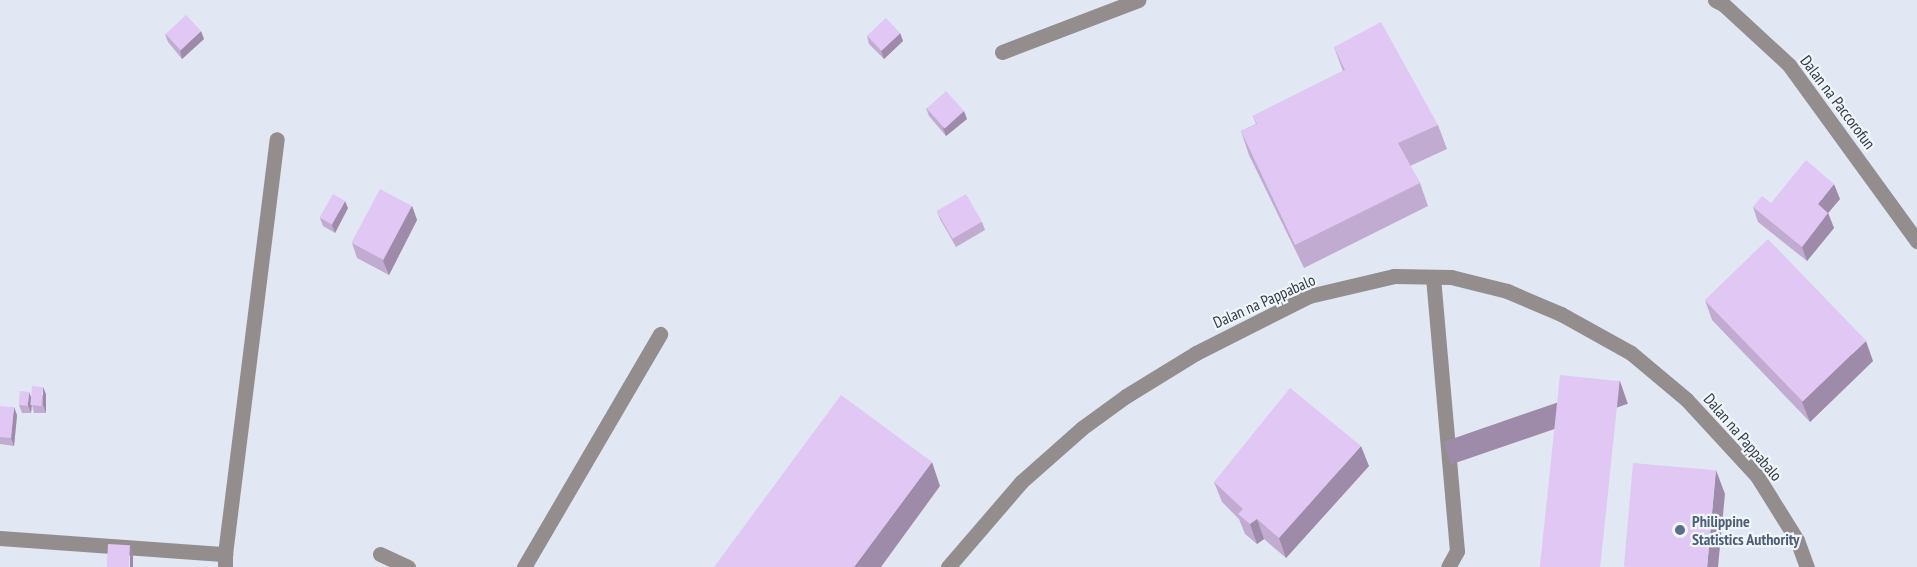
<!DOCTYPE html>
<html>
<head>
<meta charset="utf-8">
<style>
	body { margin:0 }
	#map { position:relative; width:1917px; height:567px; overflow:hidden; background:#e1e8f3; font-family:"PT Sans Narrow",sans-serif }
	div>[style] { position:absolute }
	.minor>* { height:15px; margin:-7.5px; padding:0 7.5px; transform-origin:7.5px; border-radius:7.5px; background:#948d8e }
	.wall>* { inset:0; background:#c2abd1 }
	.shaded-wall>* { inset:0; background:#9e8baa; transform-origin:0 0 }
	.building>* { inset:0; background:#e1c7f3; transform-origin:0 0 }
	.dots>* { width:16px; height:16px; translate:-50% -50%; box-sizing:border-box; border:3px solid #eff6fe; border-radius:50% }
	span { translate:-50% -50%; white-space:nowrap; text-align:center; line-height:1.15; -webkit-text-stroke:4.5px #eff6fe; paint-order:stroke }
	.street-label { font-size:16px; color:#36393d }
	.service-label { font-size:16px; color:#4e5e75; font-weight:700 }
	.left { translate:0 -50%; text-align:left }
</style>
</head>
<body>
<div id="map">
	<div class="minor">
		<i style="left:1715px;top:0;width:9px;rotate:27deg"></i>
		<i style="left:1723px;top:4px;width:90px;rotate:42.7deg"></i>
		<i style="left:1789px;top:65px;width:218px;rotate:54deg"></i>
		<i style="left:1002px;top:52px;width:146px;rotate:-20.9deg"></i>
		<i style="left:1433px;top:277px;width:275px;rotate:85deg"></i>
		<i style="left:1457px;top:551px;width:18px;rotate:119deg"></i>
		<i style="left:0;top:538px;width:226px;rotate:4.1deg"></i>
		<i style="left:225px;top:554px;width:13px;rotate:90deg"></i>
		<i style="left:225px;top:554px;width:418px;rotate:-82.9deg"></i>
		<i style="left:380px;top:554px;width:31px;rotate:25deg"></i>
		<i style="left:524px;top:567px;width:270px;rotate:-59.7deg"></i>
		<i style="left:948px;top:567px;width:112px;rotate:-49.3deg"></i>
		<i style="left:1021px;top:482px;width:81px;rotate:-41.5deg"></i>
		<i style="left:1082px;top:428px;width:54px;rotate:-36deg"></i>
		<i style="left:1126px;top:396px;width:82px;rotate:-31.6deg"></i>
		<i style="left:1196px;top:353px;width:127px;rotate:-26.8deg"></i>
		<i style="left:1309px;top:296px;width:87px;rotate:-13.2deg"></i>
		<i style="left:1394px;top:276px;width:57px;rotate:1deg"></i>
		<i style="left:1451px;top:277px;width:58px;rotate:14deg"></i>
		<i style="left:1507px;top:291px;width:59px;rotate:23.1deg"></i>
		<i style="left:1561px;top:314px;width:80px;rotate:29.1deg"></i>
		<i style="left:1631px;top:353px;width:72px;rotate:39.9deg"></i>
		<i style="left:1686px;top:399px;width:105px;rotate:47.3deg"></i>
		<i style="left:1757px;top:476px;width:75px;rotate:58deg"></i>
		<i style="left:1797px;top:540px;width:29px;rotate:70deg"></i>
	</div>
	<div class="wall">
		<i style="clip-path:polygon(900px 33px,903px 41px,884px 59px,869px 44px,867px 36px)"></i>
		<i style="clip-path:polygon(165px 34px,204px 39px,182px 59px,168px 42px)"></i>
		<i style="clip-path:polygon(1334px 47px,1438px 125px,1447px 149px,1410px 166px,1420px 183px,1428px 206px,1304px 268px,1249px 155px,1241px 131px,1256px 124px,1253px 116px,1343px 71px)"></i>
		<i style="clip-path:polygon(926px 108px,967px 119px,946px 136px,929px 116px)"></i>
		<i style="clip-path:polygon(1840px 199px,1828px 213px,1834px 228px,1807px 261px,1758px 222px,1753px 207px,1771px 203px)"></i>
		<i style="clip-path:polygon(412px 206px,417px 220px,389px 275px,357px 258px,352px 243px)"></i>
		<i style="clip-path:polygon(348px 208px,335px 233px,323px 226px,320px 218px)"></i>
		<i style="clip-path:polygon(937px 211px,982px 222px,985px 230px,956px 247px,940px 219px)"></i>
		<i style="clip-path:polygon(1705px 300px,1873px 361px,1810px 422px,1712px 320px)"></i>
		<i style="clip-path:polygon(46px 394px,46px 413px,34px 413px,32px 405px,31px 413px,22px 413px,19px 405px)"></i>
		<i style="clip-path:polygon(0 406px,17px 415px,14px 446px,0 444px)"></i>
		<i style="clip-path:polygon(1369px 466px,1286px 558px,1264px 539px,1257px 544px,1245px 534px,1239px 519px,1222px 502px,1214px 482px)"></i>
	</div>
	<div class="shaded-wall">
		<i style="clip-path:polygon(201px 31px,204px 39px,182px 59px,180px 51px)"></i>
		<i style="clip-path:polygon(900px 33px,903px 41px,884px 59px,881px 51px)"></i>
		<i style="clip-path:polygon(964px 111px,967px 119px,946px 136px,943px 128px)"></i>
		<i style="clip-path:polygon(1834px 184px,1840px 199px,1823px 219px,1818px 204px)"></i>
		<i style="clip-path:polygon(345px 201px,348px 208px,335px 233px,332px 225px)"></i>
		<i style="clip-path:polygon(412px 206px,417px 220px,389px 275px,383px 261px)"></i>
		<i style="clip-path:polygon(1828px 213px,1834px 228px,1807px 261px,1802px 247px)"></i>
		<i style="clip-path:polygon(1866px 341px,1873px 361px,1810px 422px,1802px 402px)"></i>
		<i style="left:1620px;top:381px;width:24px;height:187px;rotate:71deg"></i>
		<i style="clip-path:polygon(43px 387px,46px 394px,46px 413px,43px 405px)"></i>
		<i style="clip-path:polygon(29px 392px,32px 400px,31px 413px,28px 405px)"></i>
		<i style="clip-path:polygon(14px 407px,17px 415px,14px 446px,11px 438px)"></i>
		<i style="clip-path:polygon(1361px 446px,1369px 466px,1286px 558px,1279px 538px)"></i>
		<i style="clip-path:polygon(932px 462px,940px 486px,881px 567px,854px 567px)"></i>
		<i style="clip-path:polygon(1716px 470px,1725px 494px,1718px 567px,1707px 567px)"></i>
		<i style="clip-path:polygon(1257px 519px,1264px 539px,1257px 544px,1250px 524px)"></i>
		<i style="clip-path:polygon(130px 545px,133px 553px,133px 567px,130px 567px)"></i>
	</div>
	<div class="building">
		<i style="left:186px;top:15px;width:22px;height:28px;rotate:47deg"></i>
		<i style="left:886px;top:18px;width:21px;height:26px;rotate:47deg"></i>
		<i style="clip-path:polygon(1381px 22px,1438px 125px,1398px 143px,1420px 183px,1295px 245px,1241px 131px,1257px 124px,1253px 116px,1345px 70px,1334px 47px)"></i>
		<i style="left:946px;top:91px;width:27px;height:26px;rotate:48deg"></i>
		<i style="clip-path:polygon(1806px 160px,1834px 184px,1818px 204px,1828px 213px,1802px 247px,1753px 207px,1762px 196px,1771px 203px)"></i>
		<i style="left:380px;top:189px;width:36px;height:61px;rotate:28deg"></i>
		<i style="left:333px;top:194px;width:14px;height:27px;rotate:30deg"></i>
		<i style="left:966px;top:194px;width:32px;height:34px;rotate:60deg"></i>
		<i style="left:1768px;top:239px;width:141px;height:88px;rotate:46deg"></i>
		<i style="left:1560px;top:375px;width:60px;height:193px;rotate:6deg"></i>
		<i style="left:32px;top:386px;width:11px;height:19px;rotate:5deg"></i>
		<i style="clip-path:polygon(1290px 388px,1361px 446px,1279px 538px,1257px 519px,1250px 524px,1238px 514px,1243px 509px,1214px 482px)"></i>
		<i style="left:20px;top:391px;width:9px;height:14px;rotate:6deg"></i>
		<i style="clip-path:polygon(841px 395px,932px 462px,854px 567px,714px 567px)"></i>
		<i style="clip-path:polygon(0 406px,14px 407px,11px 438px,0 437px)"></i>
		<i style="left:1633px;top:463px;width:83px;height:104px;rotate:5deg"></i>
		<i style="left:108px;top:544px;width:22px;height:23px;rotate:3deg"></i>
	</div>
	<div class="dots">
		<i style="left:1680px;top:530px;background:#5c6f8a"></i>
	</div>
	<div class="street-label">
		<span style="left:1838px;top:102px;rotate:53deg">Dalan na Paccorofun</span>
		<span style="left:1264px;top:301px;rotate:-24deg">Dalan na Pappabalo</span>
		<span style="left:1743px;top:437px;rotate:49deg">Dalan na Pappabalo</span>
	</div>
	<div class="service-label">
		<span class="left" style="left:1692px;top:530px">Philippine<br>Statistics Authority</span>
	</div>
</div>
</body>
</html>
